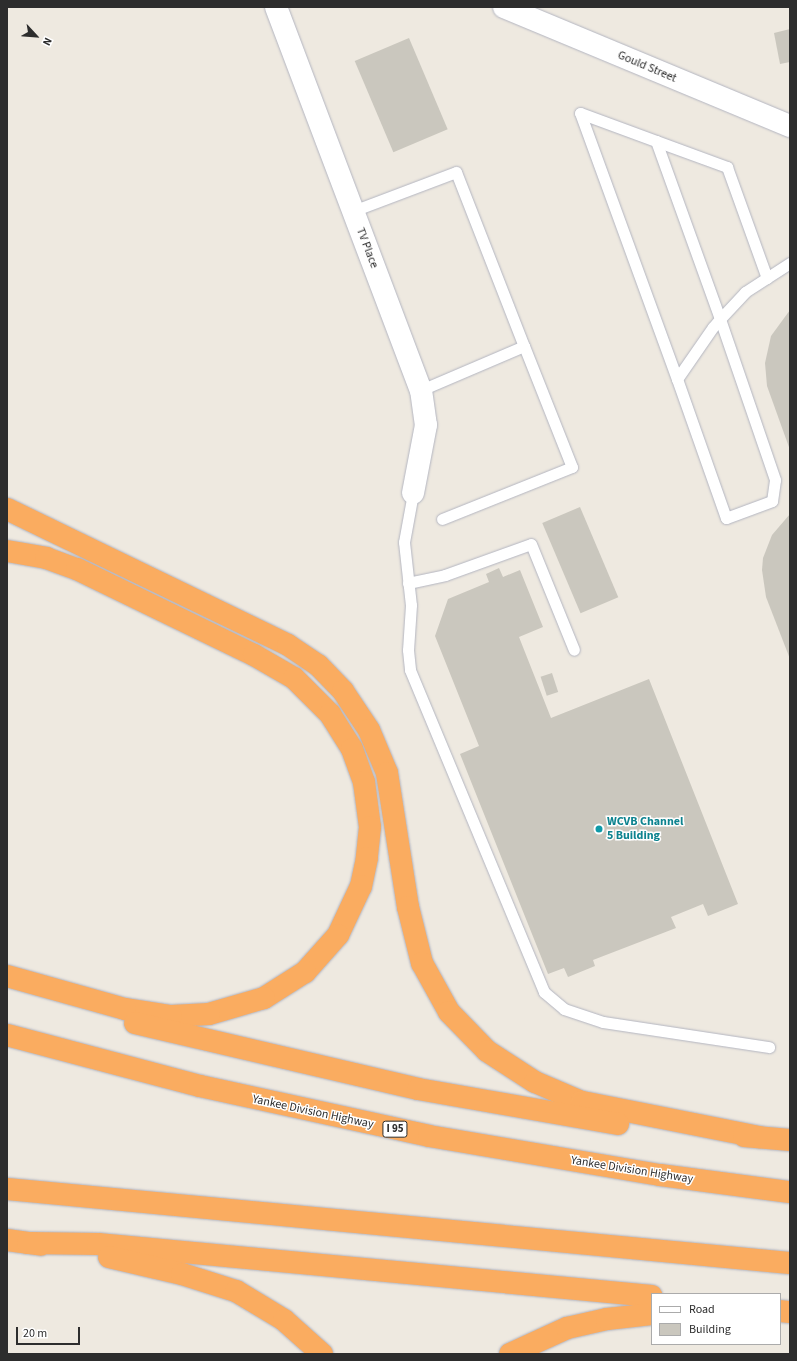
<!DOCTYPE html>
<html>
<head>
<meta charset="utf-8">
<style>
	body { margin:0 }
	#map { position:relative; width:797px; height:1361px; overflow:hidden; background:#eee9e0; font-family:"Source Sans 3",sans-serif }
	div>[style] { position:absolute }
	.building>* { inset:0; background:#cac7be; transform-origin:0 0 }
	.roads { filter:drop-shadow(0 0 1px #b3b5c0) drop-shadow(0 0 1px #b3b5c0) }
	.service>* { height:11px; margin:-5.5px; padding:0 5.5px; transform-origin:5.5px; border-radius:5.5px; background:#fff }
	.minor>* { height:22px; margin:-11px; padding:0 11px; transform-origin:11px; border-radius:11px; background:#fff }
	.secondary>* { height:22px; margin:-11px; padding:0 11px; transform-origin:11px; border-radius:11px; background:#fff }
	.motorway>* { height:22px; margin:-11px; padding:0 11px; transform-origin:11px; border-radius:11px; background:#faac60 }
	.dots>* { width:11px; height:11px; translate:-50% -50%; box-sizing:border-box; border:2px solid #fff; border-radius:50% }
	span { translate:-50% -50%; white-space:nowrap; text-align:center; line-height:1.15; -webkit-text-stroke:3px #fff; paint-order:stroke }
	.shield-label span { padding:1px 3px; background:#fff; border:1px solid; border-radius:3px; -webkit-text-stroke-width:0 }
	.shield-label { font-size:11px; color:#2d2d2d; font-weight:700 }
	.street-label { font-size:12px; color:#2d2d2d }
	.culture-label { font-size:12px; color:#0d838f; font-weight:700 }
	.left { translate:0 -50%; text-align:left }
	.frame { position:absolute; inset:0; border:8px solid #2d2d2d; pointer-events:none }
	.legend { position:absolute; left:651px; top:1293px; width:130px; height:52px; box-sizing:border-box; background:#fff; border:1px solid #ababab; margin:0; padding:5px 7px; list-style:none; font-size:12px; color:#2d2d2d }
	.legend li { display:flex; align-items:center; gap:8px; height:20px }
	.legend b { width:20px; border:1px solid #ababab }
	.north { position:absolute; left:16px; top:16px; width:40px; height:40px; -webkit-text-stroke:3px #fff; paint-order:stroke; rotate:116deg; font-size:11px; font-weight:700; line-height:16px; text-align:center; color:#2d2d2d }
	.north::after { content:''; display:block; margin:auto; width:14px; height:18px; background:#2d2d2d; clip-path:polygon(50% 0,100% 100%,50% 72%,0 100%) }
	.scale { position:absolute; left:16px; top:1327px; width:64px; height:18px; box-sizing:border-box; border:2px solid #2d2d2d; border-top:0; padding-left:5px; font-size:12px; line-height:14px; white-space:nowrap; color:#2d2d2d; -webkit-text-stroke:3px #fff; paint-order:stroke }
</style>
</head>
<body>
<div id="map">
	<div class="building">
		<i style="clip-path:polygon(790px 29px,790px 62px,780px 64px,774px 33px)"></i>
		<i style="left:409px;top:38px;width:99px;height:59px;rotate:67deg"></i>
		<i style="clip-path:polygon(790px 310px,790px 450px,767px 386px,765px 363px,771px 336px)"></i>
		<i style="left:580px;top:507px;width:98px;height:41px;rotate:67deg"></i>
		<i style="clip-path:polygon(790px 514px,790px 659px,766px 597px,762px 570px,763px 558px,772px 535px)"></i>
		<i style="clip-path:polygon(499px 568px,503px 577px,520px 570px,543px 627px,519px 637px,551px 718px,649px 679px,738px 904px,708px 916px,703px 904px,671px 917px,676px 928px,593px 960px,595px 966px,568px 977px,564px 968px,548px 974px,460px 754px,479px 746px,435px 636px,448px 599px,489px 582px,486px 574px)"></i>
		<i style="left:552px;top:673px;width:20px;height:12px;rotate:72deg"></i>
	</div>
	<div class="roads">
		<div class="service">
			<i style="left:656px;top:141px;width:76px;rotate:20.1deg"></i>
			<i style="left:727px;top:167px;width:118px;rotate:70.2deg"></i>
			<i style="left:353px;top:211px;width:110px;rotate:-20.7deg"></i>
			<i style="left:456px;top:172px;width:187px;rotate:68.7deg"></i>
			<i style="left:677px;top:379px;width:283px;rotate:-110deg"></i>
			<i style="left:580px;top:113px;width:81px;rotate:20.2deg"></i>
			<i style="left:656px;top:141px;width:189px;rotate:70.2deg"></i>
			<i style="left:720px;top:319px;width:170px;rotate:71.1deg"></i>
			<i style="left:775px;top:480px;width:21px;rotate:98deg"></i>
			<i style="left:772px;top:501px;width:49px;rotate:159.7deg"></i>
			<i style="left:726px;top:518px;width:147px;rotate:-109.4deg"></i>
			<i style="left:677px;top:379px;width:63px;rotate:-55.3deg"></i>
			<i style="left:713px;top:327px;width:11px;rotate:-49deg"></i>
			<i style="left:720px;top:319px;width:37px;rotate:-47deg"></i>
			<i style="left:745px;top:292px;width:54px;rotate:-32.8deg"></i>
			<i style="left:421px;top:390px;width:112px;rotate:-23.1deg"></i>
			<i style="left:524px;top:346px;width:130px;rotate:68.4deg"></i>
			<i style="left:572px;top:467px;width:140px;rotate:158.2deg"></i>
			<i style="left:413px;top:493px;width:50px;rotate:100.4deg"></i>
			<i style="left:404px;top:542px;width:63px;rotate:83.7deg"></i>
			<i style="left:411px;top:605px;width:45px;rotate:93.8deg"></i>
			<i style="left:408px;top:650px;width:20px;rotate:84deg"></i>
			<i style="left:410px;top:670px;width:349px;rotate:67.4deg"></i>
			<i style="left:544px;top:992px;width:26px;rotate:40deg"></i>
			<i style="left:564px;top:1009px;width:41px;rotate:18.4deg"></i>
			<i style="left:603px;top:1022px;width:168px;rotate:8.6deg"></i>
			<i style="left:408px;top:583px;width:38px;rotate:-12deg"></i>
			<i style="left:445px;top:575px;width:91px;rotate:-19.8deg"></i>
			<i style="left:531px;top:544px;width:114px;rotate:67.9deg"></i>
		</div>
		<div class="minor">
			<i style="left:276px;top:7px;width:410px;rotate:69.3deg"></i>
			<i style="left:421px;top:390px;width:35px;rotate:82deg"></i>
			<i style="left:426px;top:425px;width:69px;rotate:100.8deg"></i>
		</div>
		<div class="secondary">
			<i style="left:504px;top:7px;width:310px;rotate:22.6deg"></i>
		</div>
		<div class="motorway">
			<i style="left:7px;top:509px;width:312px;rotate:25.8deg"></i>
			<i style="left:288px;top:645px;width:36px;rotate:34deg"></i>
			<i style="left:318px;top:665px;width:36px;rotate:46deg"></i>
			<i style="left:343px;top:691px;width:47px;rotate:56.3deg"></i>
			<i style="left:369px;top:730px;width:47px;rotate:67.3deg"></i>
			<i style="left:387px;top:773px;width:136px;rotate:81.1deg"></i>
			<i style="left:408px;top:907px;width:58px;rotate:76deg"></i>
			<i style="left:422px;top:963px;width:56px;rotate:61.1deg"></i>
			<i style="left:449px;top:1012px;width:54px;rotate:45.7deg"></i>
			<i style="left:487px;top:1051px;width:57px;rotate:32.9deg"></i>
			<i style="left:535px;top:1082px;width:51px;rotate:23.1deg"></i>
			<i style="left:582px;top:1102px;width:180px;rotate:11.2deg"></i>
			<i style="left:7px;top:551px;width:40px;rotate:10deg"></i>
			<i style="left:46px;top:558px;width:33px;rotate:20deg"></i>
			<i style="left:77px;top:569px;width:197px;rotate:25.9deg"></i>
			<i style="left:254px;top:655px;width:46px;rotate:29.9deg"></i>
			<i style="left:294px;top:678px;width:51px;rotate:45deg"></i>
			<i style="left:330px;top:714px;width:41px;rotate:57.8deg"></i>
			<i style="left:352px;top:749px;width:35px;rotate:70deg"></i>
			<i style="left:364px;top:782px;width:45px;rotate:82.4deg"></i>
			<i style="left:370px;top:827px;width:31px;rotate:96deg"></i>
			<i style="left:367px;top:858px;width:29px;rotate:102deg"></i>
			<i style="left:361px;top:886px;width:54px;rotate:115.1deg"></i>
			<i style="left:338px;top:935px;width:50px;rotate:131.7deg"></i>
			<i style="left:305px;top:972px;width:49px;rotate:147.6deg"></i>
			<i style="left:264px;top:998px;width:57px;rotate:163.8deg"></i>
			<i style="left:209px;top:1014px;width:38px;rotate:177deg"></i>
			<i style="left:171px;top:1016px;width:47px;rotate:-171.3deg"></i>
			<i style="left:125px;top:1009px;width:123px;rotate:-164.4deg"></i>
			<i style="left:135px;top:1023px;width:291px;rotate:13.1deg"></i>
			<i style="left:418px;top:1089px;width:203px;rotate:9.9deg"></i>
			<i style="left:7px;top:1035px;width:200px;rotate:14.8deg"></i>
			<i style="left:200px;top:1086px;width:234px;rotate:12.3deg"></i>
			<i style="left:429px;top:1136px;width:234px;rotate:9.6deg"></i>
			<i style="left:660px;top:1175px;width:131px;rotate:7.5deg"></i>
			<i style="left:744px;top:1136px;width:46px;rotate:5deg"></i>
			<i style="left:7px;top:1189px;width:786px;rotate:5.4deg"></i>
			<i style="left:7px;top:1240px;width:34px;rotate:8deg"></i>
			<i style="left:28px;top:1243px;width:70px;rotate:0.8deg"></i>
			<i style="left:98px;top:1244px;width:556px;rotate:5.36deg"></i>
			<i style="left:109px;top:1257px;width:75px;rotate:13.1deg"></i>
			<i style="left:182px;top:1274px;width:57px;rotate:17.5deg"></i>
			<i style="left:236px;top:1291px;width:56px;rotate:31.1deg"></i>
			<i style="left:284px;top:1320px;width:51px;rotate:41.8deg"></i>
			<i style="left:780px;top:1311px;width:10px;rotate:6deg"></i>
			<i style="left:510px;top:1354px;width:63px;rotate:-24.5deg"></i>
			<i style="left:567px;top:1328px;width:41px;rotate:-12.7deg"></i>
			<i style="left:607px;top:1319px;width:45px;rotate:-6.3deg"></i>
		</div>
	</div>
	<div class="dots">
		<i style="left:599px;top:829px;background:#0f9aa8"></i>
	</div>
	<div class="shield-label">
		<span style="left:395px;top:1129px">I 95</span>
	</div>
	<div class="street-label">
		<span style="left:647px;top:67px;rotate:23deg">Gould Street</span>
		<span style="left:367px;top:248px;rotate:69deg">TV Place</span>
		<span style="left:313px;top:1112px;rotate:12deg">Yankee Division Highway</span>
		<span style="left:632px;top:1170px;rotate:9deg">Yankee Division Highway</span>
	</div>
	<div class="culture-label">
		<span class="left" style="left:607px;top:829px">WCVB Channel<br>5 Building</span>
	</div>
	<div class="frame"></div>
	<ul class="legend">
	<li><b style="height:5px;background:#fff"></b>Road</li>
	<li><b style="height:11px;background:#cac7be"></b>Building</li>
	</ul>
	<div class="north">N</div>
	<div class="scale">20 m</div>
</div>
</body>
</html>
